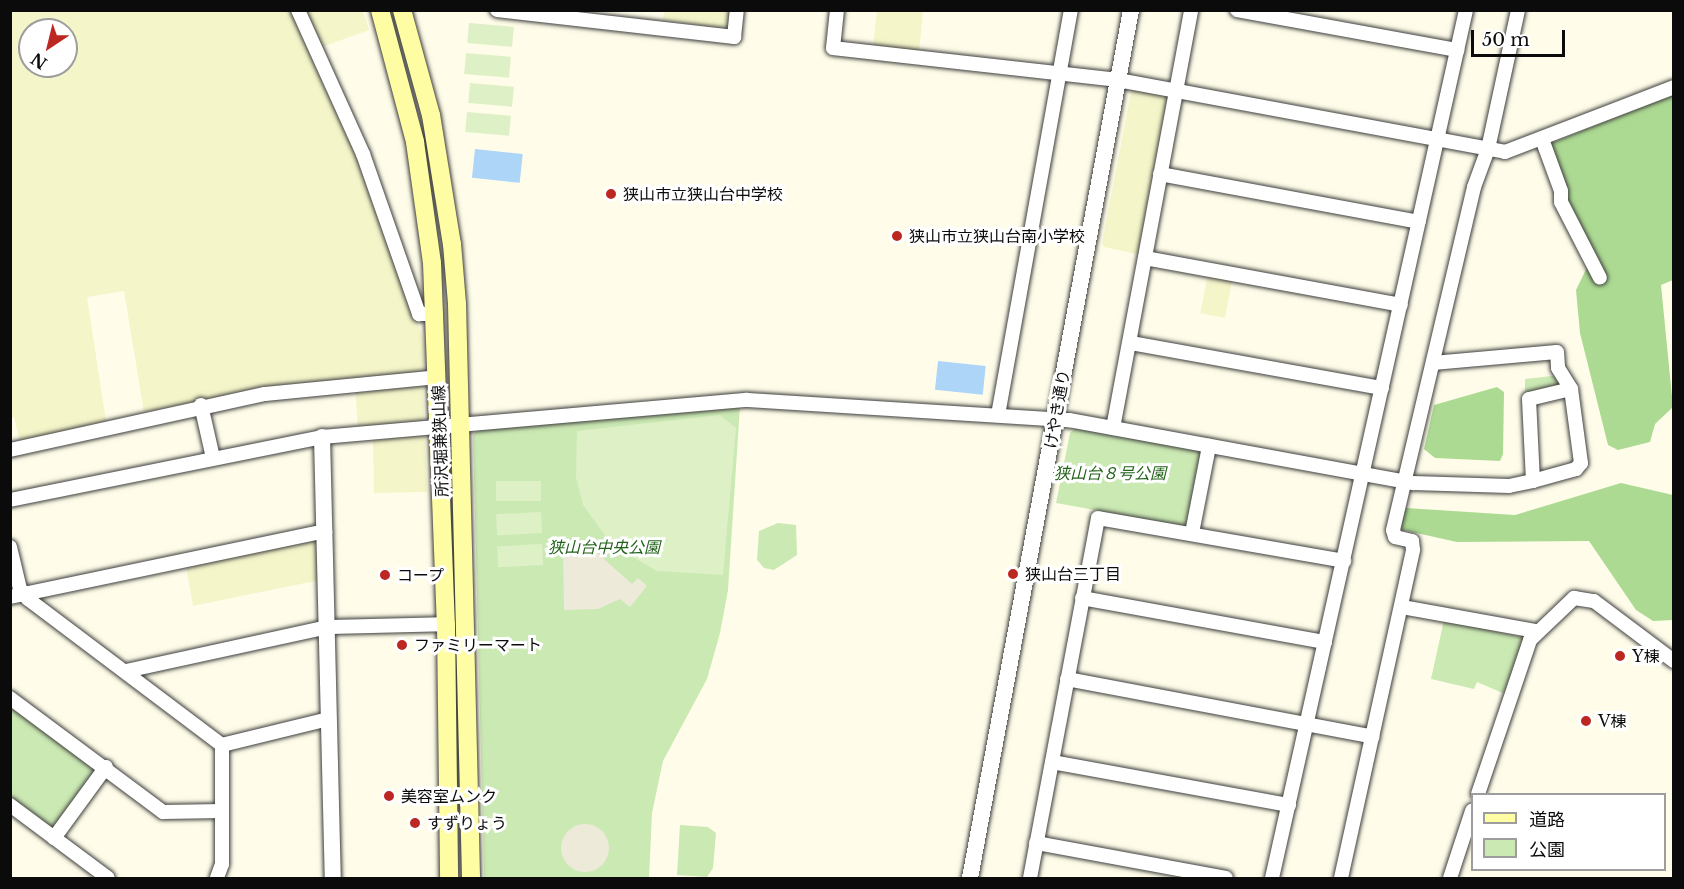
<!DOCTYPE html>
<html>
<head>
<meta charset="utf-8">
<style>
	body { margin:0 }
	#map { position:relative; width:1684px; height:889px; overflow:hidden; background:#fffde9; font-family:"Libre Baskerville","Noto Sans JP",serif }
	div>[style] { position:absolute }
	.farmland>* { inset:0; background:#f5f5ca; transform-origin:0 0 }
	.green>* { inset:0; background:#cbe9b3 }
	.forest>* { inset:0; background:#acda92 }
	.pitch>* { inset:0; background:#def0c5; transform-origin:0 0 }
	.plaza>* { inset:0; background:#eeeada }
	.round { border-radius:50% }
	.water>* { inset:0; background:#add5f7; transform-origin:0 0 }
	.roads { filter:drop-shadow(0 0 2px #3e3e3e) drop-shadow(0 0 2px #3e3e3e) }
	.minor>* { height:14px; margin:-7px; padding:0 7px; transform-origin:7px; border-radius:7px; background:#fff }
	.tertiary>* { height:16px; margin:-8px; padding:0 8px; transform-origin:8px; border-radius:8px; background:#fff }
	.secondary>* { height:18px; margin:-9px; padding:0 9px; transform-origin:9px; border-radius:9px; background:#fffda4 }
	.dots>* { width:16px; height:16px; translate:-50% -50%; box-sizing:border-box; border:3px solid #fff; border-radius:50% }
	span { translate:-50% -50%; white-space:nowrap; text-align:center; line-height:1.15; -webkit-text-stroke:6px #fff; paint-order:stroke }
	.poi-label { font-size:16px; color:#0b0b0b }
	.left { translate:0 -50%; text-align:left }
	.street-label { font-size:16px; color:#0b0b0b }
	.park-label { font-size:16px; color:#24631b; font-style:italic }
	.frame { position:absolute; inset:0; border:12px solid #0b0b0b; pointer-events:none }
	.legend { position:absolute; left:1471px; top:793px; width:195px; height:78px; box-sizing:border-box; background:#fff; border:2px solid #9d9d9d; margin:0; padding:8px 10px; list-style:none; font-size:18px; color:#0b0b0b }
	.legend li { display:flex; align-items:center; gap:12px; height:30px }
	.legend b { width:30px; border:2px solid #9d9d9d }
	.north { position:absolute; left:18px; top:18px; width:60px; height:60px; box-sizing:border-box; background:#fff; border:2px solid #9d9d9d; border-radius:50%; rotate:215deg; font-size:16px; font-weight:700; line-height:24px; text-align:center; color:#0b0b0b }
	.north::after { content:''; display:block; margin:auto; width:21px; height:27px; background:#bd2721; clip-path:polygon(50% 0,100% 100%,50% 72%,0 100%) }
	.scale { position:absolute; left:1471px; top:30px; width:94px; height:27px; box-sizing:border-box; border:3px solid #0b0b0b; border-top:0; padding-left:8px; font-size:18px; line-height:21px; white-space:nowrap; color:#0b0b0b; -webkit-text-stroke:4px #fff; paint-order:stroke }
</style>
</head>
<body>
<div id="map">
	<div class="farmland">
		<i style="clip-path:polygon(evenodd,10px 11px,363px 11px,369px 30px,311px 51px,363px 169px,423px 339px,424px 375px,270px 389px,144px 412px,124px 291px,87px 297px,106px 421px,20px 442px,14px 417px,10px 418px,10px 11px,30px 30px,66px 30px,66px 66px,30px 66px,30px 30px)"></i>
		<i style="clip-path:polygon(664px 11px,732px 11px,731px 23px,726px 28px,663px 20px)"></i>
		<i style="clip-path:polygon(877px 11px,923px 11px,919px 52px,873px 46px)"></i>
		<i style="clip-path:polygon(1136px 90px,1166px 96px,1170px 101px,1141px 255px,1104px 247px,1102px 243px,1131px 93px)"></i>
		<i style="left:1208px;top:274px;width:25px;height:40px;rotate:11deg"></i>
		<i style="clip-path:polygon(423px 382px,424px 417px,421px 422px,358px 427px,355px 388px)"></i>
		<i style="clip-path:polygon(421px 434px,425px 438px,427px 492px,374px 493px,373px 438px)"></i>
		<i style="clip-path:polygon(313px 539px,319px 544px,320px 580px,193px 606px,186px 566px)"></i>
	</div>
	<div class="green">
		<i style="clip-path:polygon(1552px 376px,1558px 377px,1563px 388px,1525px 397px,1525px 379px)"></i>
		<i style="clip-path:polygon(740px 406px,728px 590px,720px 633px,707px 679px,663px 761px,652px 813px,649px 878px,484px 878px,473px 434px,478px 430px)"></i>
		<i style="clip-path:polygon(1077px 427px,1199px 451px,1202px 455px,1190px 523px,1184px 526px,1056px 503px,1070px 433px)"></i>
		<i style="clip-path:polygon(778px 523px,796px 525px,797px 555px,774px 570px,764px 568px,757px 560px,759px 531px)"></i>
		<i style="clip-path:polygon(1444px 620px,1525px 638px,1505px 694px,1477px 682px,1474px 689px,1431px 679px)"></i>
		<i style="clip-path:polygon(10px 703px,93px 765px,95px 774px,57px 827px,51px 828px,11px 798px)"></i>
		<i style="clip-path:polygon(680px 825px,708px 827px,716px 833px,713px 868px,707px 877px,677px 875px)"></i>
	</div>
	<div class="forest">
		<i style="clip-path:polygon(1673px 95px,1673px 280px,1661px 285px,1673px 407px,1655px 424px,1650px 442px,1618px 450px,1608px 445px,1580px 333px,1576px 290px,1594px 253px,1567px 199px,1549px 144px)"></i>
		<i style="clip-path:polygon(1497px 387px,1504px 392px,1503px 454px,1500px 461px,1435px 458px,1424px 449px,1434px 405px)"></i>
		<i style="clip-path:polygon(1621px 483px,1673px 495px,1673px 620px,1653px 621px,1636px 610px,1589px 541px,1457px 542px,1403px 530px,1400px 525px,1406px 508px,1515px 515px)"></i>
	</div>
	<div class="pitch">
		<i style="left:469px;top:23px;width:45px;height:20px;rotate:5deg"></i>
		<i style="left:466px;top:53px;width:45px;height:21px;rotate:5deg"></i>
		<i style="left:470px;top:83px;width:44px;height:20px;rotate:5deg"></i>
		<i style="left:467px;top:112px;width:44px;height:20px;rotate:5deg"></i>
		<i style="clip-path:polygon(720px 415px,736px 428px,723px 575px,657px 571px,612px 545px,583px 505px,576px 478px,577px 431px)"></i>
		<i style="left:541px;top:481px;width:20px;height:45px;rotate:90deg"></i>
		<i style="left:541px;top:512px;width:21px;height:45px;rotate:87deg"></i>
		<i style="left:542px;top:544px;width:21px;height:45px;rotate:87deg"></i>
	</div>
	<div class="plaza">
		<i style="clip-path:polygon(563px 543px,583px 544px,589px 549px,595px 543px,600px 547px,596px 552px,632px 584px,638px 578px,647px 586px,630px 607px,620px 599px,598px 609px,564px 610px)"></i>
		<i class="round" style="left:561px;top:824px;width:48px;height:48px"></i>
	</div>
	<div class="water">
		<i style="left:475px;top:149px;width:48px;height:29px;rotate:6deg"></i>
		<i style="left:938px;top:361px;width:48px;height:29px;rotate:6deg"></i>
	</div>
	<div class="roads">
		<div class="minor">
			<i style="left:298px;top:10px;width:158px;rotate:65.7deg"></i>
			<i style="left:363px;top:154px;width:170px;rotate:70.7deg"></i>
			<i style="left:419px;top:314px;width:17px"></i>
			<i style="left:497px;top:10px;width:239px;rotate:6.5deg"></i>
			<i style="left:734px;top:37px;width:27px;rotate:-84deg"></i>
			<i style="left:837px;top:10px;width:38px;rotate:96deg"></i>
			<i style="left:833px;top:48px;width:287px;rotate:6.4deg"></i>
			<i style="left:1118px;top:80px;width:394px;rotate:10.5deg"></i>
			<i style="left:1505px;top:152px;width:181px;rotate:-21deg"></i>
			<i style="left:1237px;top:10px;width:224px;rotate:10.3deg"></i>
			<i style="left:1542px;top:139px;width:55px;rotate:69.9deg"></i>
			<i style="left:1561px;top:191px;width:11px;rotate:90deg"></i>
			<i style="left:1561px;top:202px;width:85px;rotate:62.8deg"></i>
			<i style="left:1160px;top:174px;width:263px;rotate:10.5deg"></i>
			<i style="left:1145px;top:258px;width:260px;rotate:10.4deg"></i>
			<i style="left:1131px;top:343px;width:255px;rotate:10.2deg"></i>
			<i style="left:1433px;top:363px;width:124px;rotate:-5.1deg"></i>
			<i style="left:1557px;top:352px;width:16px;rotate:86deg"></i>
			<i style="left:1558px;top:368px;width:25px;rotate:58deg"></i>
			<i style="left:1571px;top:389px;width:75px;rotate:82.3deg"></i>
			<i style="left:1581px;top:463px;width:8px;rotate:130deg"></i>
			<i style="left:1576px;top:469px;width:45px;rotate:164.4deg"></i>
			<i style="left:1533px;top:481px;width:82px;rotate:-92.8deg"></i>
			<i style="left:1529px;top:399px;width:43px;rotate:-13.4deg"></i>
			<i style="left:201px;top:405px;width:54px;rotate:77.2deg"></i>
			<i style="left:998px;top:415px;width:412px;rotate:-79.8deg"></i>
			<i style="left:1113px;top:428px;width:425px;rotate:-79.4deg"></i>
			<i style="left:10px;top:450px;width:261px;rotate:-12.4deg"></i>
			<i style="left:265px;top:394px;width:173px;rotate:-5.6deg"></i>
			<i style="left:10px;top:500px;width:318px;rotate:-11.4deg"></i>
			<i style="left:322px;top:437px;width:427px;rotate:-5deg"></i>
			<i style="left:747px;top:400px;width:323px;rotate:3.6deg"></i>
			<i style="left:1069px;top:420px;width:350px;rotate:10.4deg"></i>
			<i style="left:1413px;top:483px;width:96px;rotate:1.8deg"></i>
			<i style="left:1509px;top:486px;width:25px;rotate:-12deg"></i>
			<i style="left:1192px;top:533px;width:89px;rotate:-78.9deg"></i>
			<i style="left:10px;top:547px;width:43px;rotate:76.6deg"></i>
			<i style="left:20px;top:589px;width:13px;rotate:51deg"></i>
			<i style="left:28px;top:599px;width:243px;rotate:37deg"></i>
			<i style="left:222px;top:745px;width:119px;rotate:90deg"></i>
			<i style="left:222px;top:864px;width:15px;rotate:110deg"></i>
			<i style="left:10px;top:597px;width:322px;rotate:-11.8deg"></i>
			<i style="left:1082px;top:598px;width:247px;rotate:10.3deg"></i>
			<i style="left:1402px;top:607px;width:135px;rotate:10.2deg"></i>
			<i style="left:126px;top:671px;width:206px;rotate:-12.3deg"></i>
			<i style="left:327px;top:627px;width:119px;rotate:-1.4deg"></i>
			<i style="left:1067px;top:679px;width:311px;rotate:10.7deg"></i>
			<i style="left:10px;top:698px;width:191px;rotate:36.7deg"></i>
			<i style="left:163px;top:812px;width:59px;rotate:-1deg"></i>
			<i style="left:222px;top:745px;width:110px;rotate:-13.7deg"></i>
			<i style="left:1052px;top:762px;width:241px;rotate:10.3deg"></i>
			<i style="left:1478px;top:794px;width:163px;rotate:-71.3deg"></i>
			<i style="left:1530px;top:640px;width:61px;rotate:-43.7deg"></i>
			<i style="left:1574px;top:598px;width:20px;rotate:9deg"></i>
			<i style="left:1594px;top:601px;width:100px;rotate:36.9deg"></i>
			<i style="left:10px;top:805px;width:122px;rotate:36.7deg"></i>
			<i style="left:54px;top:838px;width:88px;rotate:-53.8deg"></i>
			<i style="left:1036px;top:843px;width:193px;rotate:10.4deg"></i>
			<i style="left:1030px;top:878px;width:366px;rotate:-79.3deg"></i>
			<i style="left:1098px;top:518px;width:250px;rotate:9.9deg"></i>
			<i style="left:1272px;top:878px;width:889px;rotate:-77.4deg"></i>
			<i style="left:1341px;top:878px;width:336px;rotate:-77.6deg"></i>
			<i style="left:1413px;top:550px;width:9px;rotate:-96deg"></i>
			<i style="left:1412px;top:541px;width:17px;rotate:-167deg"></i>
			<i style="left:1395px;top:537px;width:7px;rotate:-106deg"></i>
			<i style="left:1393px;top:530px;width:352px;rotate:-76.7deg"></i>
			<i style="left:1474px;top:187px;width:40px;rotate:-69.8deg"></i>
			<i style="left:1488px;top:149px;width:142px;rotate:-77.8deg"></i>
			<i style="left:1450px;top:878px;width:71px;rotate:-71.8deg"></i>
		</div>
		<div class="tertiary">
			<i style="left:322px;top:437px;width:441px;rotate:88.6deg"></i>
			<i style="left:970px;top:878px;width:883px;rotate:-79.49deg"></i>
		</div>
		<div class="secondary">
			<i style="left:380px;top:10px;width:137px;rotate:75.1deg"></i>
			<i style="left:415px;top:142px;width:122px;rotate:82deg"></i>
			<i style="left:432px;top:263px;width:361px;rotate:87.8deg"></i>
			<i style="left:446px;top:624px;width:254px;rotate:89.3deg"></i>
			<i style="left:402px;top:10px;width:109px;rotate:74.6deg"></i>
			<i style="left:431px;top:115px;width:131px;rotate:80.8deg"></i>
			<i style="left:452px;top:244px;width:60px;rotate:85.2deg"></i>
			<i style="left:457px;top:304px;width:574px;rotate:88.6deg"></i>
		</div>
	</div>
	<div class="dots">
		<i style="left:611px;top:194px;background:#bd2721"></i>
		<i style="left:897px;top:236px;background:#bd2721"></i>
		<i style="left:1013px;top:574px;background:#bd2721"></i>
		<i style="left:385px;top:575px;background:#bd2721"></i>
		<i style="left:402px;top:645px;background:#bd2721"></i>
		<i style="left:1620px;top:656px;background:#bd2721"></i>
		<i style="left:1586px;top:721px;background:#bd2721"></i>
		<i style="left:389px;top:796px;background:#bd2721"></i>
		<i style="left:415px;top:823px;background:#bd2721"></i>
	</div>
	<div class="poi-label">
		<span class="left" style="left:623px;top:194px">狭山市立狭山台中学校</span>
		<span class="left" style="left:909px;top:236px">狭山市立狭山台南小学校</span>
		<span class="left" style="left:1025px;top:574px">狭山台三丁目</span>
		<span class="left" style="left:397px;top:575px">コープ</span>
		<span class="left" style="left:414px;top:645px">ファミリーマート</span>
		<span class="left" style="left:1632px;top:656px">Y棟</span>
		<span class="left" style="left:1598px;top:721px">V棟</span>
		<span class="left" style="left:401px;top:796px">美容室ムンク</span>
		<span class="left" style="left:427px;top:823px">すずりょう</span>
	</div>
	<div class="street-label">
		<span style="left:1057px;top:409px;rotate:-80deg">けやき通り</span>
		<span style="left:440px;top:441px;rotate:-92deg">所沢堀兼狭山線</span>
	</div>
	<div class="park-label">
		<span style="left:1110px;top:473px">狭山台８号公園</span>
		<span style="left:604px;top:547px">狭山台中央公園</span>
	</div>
	<div class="frame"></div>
	<ul class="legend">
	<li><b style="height:8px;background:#fffda4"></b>道路</li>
	<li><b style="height:16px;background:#cbe9b3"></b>公園</li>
	</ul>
	<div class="north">N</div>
	<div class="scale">50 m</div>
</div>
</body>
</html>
